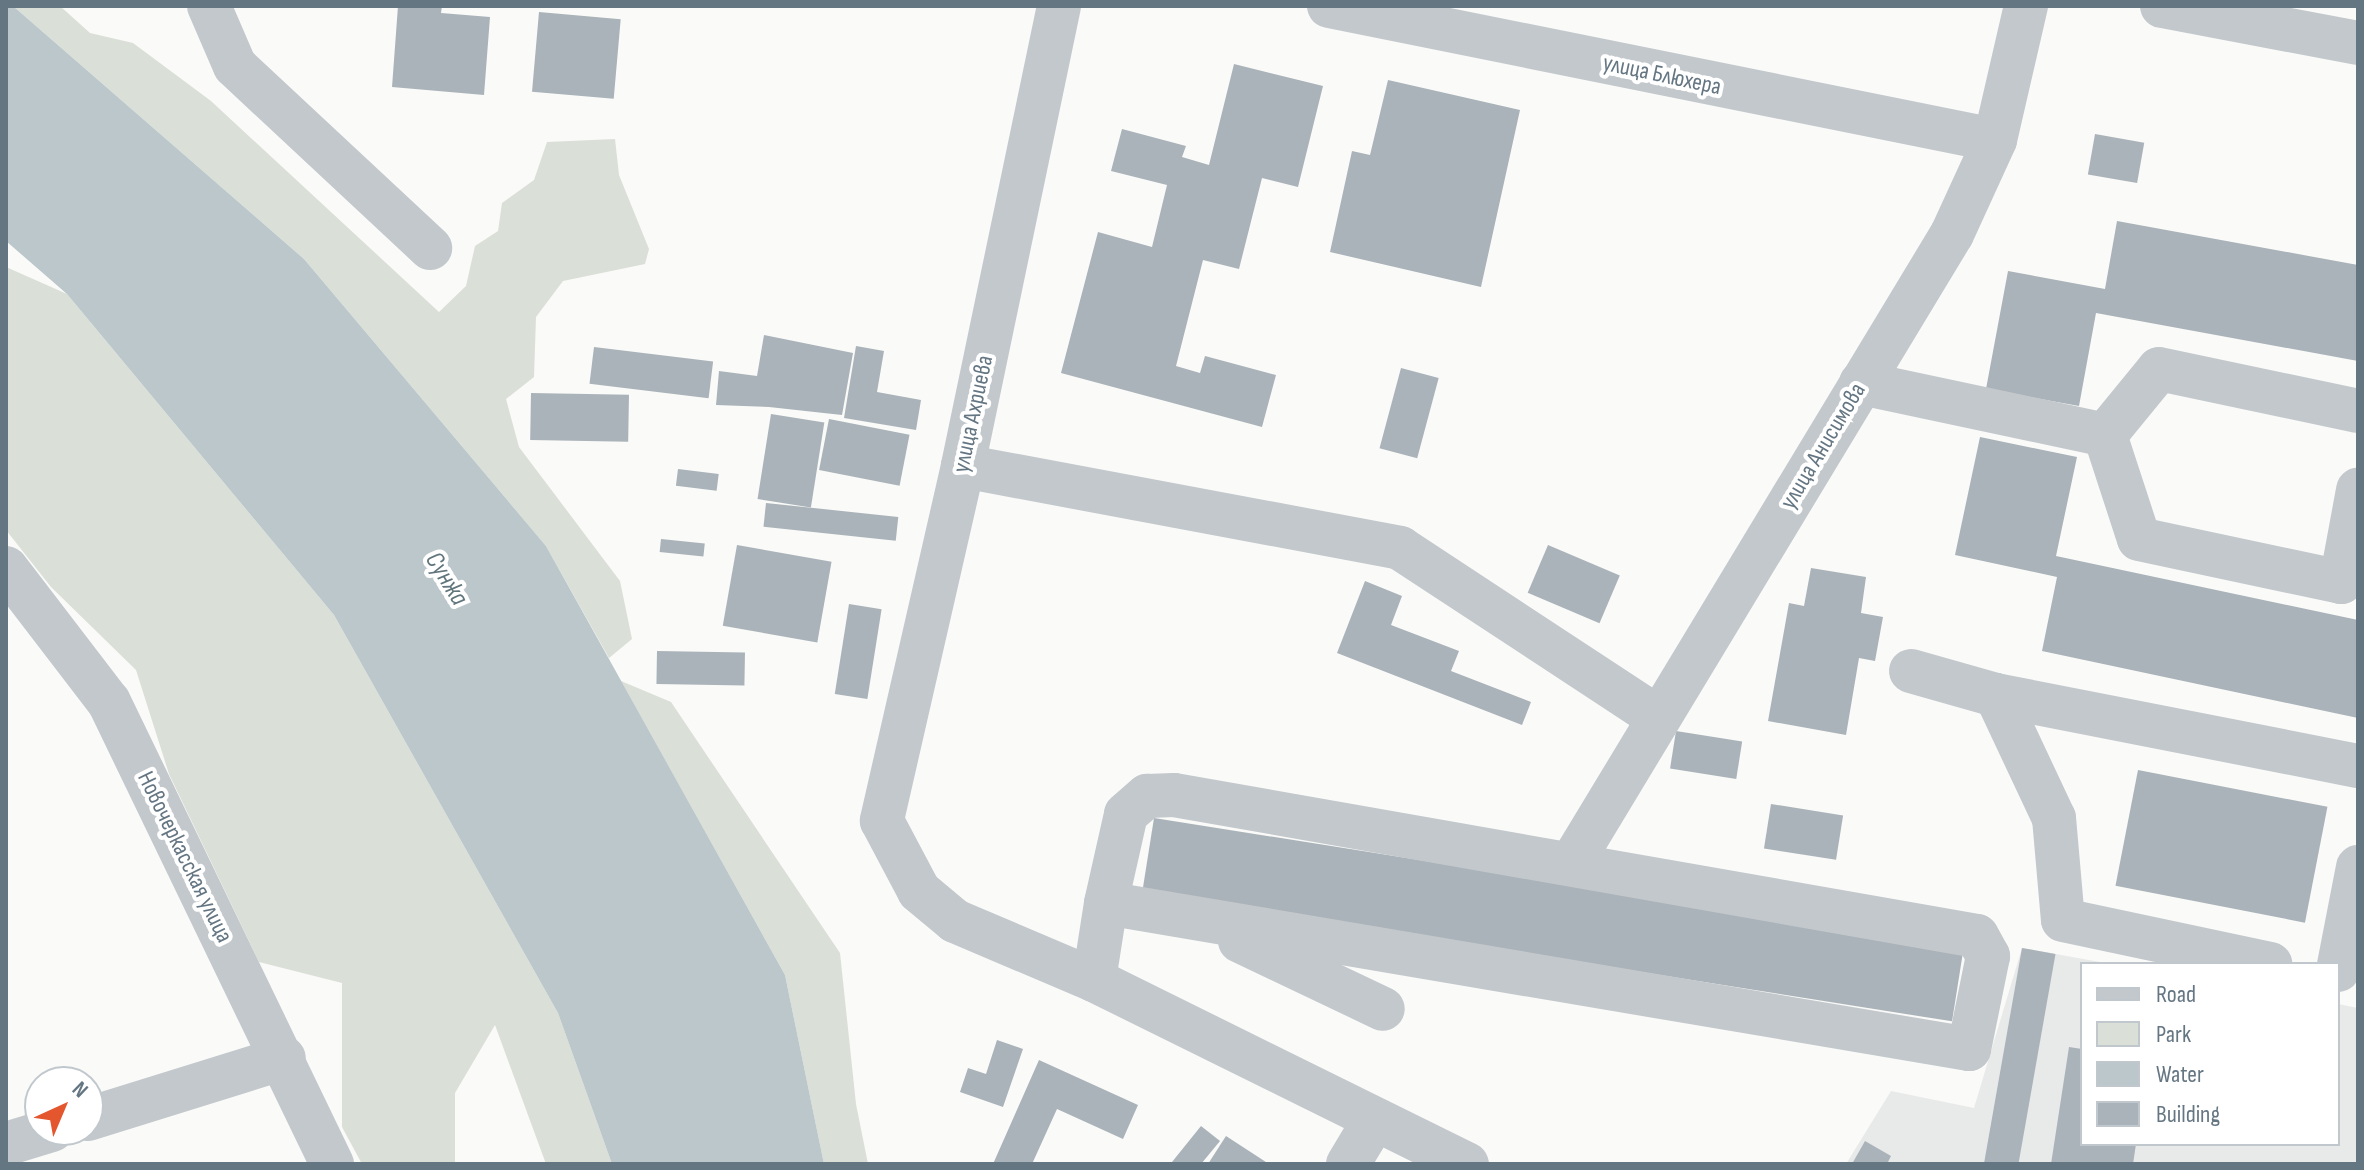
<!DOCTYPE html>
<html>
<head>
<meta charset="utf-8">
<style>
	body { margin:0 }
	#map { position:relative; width:2364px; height:1170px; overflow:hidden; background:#fafaf8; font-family:"Sofia Sans Condensed",sans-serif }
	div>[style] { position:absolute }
	.built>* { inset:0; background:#e8e9e9 }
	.green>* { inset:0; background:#dadfd7 }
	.water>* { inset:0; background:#bbc7cb }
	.building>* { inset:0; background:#aab3b9; transform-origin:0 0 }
	.minor>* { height:44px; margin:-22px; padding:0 22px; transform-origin:22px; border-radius:22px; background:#c3c8cc }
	span { translate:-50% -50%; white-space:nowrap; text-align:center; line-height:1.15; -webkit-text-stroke:8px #fff; paint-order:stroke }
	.street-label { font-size:24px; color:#657683 }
	.water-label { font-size:26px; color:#60757c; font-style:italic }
	.frame { position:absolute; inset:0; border:8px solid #657683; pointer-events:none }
	.legend { position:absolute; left:2080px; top:962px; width:260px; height:184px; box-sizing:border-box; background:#fff; border:2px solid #c1c8cd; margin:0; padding:10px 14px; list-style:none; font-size:24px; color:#657683 }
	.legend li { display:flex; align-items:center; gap:16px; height:40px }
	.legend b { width:40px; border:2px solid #c1c8cd }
	.north { position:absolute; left:24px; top:1066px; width:80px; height:80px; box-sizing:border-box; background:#fff; border:2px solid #c1c8cd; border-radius:50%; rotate:44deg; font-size:22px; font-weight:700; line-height:32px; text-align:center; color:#657683 }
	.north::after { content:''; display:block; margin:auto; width:28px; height:36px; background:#e4572e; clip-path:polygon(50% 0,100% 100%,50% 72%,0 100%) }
</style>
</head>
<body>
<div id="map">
	<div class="built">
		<i style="clip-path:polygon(2022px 948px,2111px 964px,2082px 964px,2082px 1144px,2338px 1144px,2338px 1004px,2358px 1008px,2358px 1164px,1846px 1164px,1891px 1091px,1974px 1108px)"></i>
	</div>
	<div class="green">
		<i style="clip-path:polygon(13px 6px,60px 6px,90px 33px,133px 43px,211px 101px,439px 312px,466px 286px,475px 246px,498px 231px,502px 203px,534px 180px,547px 142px,615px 139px,619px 175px,649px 249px,645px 264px,563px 281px,536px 317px,534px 377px,506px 399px,519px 447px,620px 581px,632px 639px,609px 658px,546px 546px,304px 259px)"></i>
		<i style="clip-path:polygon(6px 267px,67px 294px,334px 615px,558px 1013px,612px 1164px,546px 1164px,495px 1025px,455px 1093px,455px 1164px,362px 1164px,342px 1127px,342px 983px,259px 962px,169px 774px,136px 670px,51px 587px,6px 530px)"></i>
		<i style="clip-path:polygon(621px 681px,671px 702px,840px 953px,856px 1104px,868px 1164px,824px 1164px,785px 975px)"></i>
	</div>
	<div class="water">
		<i style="clip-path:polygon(6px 6px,13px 6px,304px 259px,546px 546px,785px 975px,824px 1164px,612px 1164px,558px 1013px,334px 615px,67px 294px,6px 241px)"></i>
	</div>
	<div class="building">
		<i style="clip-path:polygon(398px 6px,442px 6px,441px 13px,490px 17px,484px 95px,392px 87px)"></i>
		<i style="left:539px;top:12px;width:82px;height:80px;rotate:5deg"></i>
		<i style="clip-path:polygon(1234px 64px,1323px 86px,1298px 187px,1262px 178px,1239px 269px,1203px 260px,1176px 366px,1200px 373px,1205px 356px,1276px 375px,1262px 427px,1061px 373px,1098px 232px,1152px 247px,1167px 185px,1111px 171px,1122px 129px,1186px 146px,1182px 157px,1209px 165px)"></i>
		<i style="clip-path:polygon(1388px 80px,1520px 110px,1481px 287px,1330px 252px,1352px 151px,1370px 155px)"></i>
		<i style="left:2095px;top:134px;width:50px;height:41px;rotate:10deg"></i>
		<i style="clip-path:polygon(2117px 221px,2358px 265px,2358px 361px,2096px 313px,2079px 406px,1986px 389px,2008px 271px,2105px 289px)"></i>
		<i style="clip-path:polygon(764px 335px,853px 353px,842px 415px,769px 407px,716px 405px,719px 371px,757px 376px)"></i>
		<i style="clip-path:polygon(856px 346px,884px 351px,877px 392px,921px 400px,916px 430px,844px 418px)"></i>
		<i style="left:594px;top:347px;width:120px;height:37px;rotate:7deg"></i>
		<i style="left:1401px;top:368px;width:39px;height:83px;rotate:15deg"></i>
		<i style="left:531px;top:393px;width:98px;height:47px;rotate:1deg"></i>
		<i style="left:771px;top:414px;width:54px;height:86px;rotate:9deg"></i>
		<i style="left:829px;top:419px;width:82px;height:52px;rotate:11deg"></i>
		<i style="clip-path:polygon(1980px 437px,2077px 457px,2056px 556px,2358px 620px,2358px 718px,2042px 651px,2057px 577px,1955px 555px)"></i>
		<i style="left:678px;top:469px;width:41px;height:17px;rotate:7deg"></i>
		<i style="left:766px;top:503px;width:133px;height:24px;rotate:6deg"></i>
		<i style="left:661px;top:539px;width:44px;height:13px;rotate:6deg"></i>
		<i style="left:737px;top:545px;width:96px;height:82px;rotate:10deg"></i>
		<i style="left:1548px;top:545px;width:78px;height:52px;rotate:23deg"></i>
		<i style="clip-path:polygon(1811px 568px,1866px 577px,1861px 613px,1883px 617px,1875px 661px,1859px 658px,1846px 735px,1768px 721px,1789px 603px,1804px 606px)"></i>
		<i style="clip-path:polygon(1365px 581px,1402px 596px,1391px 625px,1459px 651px,1451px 671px,1531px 702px,1522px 725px,1337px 653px)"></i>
		<i style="left:849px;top:604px;width:33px;height:91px;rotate:9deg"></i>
		<i style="left:657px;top:651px;width:88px;height:33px;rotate:1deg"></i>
		<i style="left:1676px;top:731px;width:67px;height:38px;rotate:9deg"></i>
		<i style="left:2138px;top:770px;width:193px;height:118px;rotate:11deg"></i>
		<i style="left:1771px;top:804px;width:73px;height:45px;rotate:9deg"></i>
		<i style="left:1154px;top:818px;width:820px;height:76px;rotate:9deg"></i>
		<i style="left:2022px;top:948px;width:34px;height:219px;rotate:10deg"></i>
		<i style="clip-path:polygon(997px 1040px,1023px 1049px,1003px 1107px,960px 1092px,968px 1068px,986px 1074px)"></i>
		<i style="clip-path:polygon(2069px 1047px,2082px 1049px,2082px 1144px,2136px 1144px,2133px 1164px,2051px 1164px)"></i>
		<i style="clip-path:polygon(1039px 1060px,1138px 1105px,1123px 1139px,1057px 1109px,1032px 1164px,993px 1164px)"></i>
		<i style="clip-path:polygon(1201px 1126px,1220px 1141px,1201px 1164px,1174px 1164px,1172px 1162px)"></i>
		<i style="clip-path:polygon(1226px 1136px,1269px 1164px,1208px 1164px)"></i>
		<i style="clip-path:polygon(1865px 1141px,1891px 1156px,1887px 1164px,1852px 1164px)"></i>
	</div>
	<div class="minor">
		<i style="left:209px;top:6px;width:65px;rotate:66.6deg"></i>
		<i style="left:235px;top:66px;width:267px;rotate:43deg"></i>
		<i style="left:1059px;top:6px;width:470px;rotate:101.8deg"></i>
		<i style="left:963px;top:466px;width:364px;rotate:102.9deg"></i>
		<i style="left:882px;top:821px;width:79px;rotate:62.1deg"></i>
		<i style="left:919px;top:891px;width:47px;rotate:39.8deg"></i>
		<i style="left:955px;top:921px;width:151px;rotate:23deg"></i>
		<i style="left:1094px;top:980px;width:416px;rotate:26.3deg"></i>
		<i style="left:1329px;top:6px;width:679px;rotate:11.38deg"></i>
		<i style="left:2162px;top:6px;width:199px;rotate:10.7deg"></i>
		<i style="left:1861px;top:383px;width:249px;rotate:12deg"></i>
		<i style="left:2105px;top:435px;width:109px;rotate:71.9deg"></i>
		<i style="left:2139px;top:539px;width:207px;rotate:12deg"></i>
		<i style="left:2341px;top:582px;width:94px;rotate:-79.5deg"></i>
		<i style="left:2105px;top:435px;width:85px;rotate:-50.7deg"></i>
		<i style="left:2159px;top:369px;width:203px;rotate:11.9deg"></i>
		<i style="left:963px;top:466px;width:445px;rotate:10.6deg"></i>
		<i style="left:1400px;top:548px;width:308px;rotate:33.3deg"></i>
		<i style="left:6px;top:568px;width:169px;rotate:52.5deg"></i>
		<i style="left:109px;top:702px;width:513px;rotate:64.23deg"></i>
		<i style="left:1911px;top:671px;width:88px;rotate:15.8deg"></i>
		<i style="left:1996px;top:695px;width:369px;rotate:11.1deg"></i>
		<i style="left:1996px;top:695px;width:136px;rotate:64.8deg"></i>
		<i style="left:2054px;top:818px;width:102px;rotate:85deg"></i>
		<i style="left:2063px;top:920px;width:212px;rotate:12deg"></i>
		<i style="left:1571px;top:864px;width:736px;rotate:-58.84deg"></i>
		<i style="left:1952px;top:234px;width:103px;rotate:-65.4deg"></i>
		<i style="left:1995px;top:140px;width:138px;rotate:-77deg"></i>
		<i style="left:1240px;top:941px;width:158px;rotate:25.4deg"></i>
		<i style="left:2338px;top:970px;width:105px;rotate:-79deg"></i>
		<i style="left:1094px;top:980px;width:78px;rotate:-81.1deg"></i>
		<i style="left:1106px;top:903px;width:91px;rotate:-77.3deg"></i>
		<i style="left:1126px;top:814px;width:28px;rotate:-41deg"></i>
		<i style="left:1147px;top:796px;width:27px;rotate:-2deg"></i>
		<i style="left:1174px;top:795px;width:815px;rotate:9.96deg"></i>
		<i style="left:1977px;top:936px;width:23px;rotate:61deg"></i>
		<i style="left:1988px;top:956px;width:95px;rotate:101.5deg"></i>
		<i style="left:1969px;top:1049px;width:875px;rotate:-170.4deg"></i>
		<i style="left:88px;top:1119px;width:205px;rotate:-17.3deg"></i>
		<i style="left:6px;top:1144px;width:48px;rotate:-16.9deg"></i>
		<i style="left:1348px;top:1164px;width:52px;rotate:-59deg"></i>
	</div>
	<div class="street-label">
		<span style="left:1662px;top:75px;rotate:12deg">улица Блюхера</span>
		<span style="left:973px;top:414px;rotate:-78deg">улица Ахриева</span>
		<span style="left:1823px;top:446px;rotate:-59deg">улица Анисимова</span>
		<span style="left:185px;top:857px;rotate:64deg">Новочеркасская улица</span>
	</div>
	<div class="water-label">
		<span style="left:446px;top:579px;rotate:58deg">Сунжа</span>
	</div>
	<div class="frame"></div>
	<ul class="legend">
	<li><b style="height:10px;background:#c3c8cc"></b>Road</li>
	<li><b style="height:22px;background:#dadfd7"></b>Park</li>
	<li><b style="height:22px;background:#bbc7cb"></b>Water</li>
	<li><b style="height:22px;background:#aab3b9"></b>Building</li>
	</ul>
	<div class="north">N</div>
</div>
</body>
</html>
